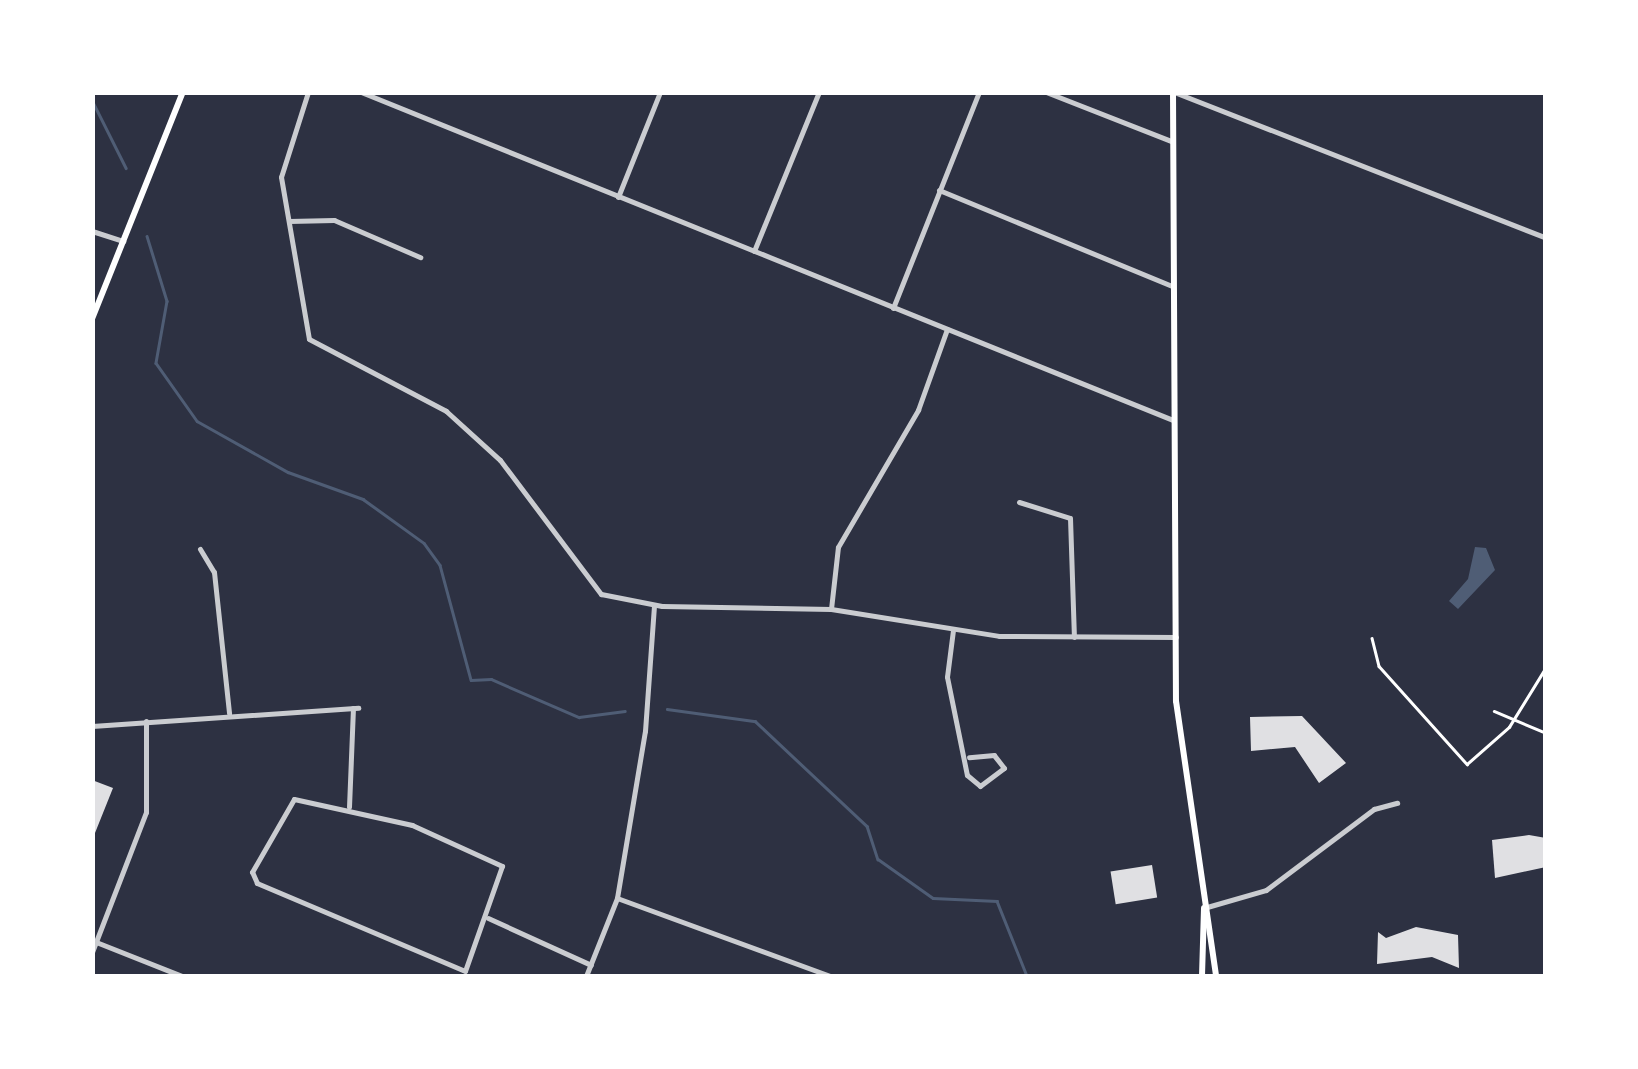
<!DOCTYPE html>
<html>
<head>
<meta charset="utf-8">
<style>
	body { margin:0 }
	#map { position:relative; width:1638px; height:1069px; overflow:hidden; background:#2d3142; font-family:"Public Sans",sans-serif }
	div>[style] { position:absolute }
	.water>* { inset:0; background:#4f5d75 }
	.stream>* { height:2.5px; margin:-1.25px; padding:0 1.25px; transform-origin:1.25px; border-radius:1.25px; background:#4f5d75 }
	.building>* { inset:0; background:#e0e0e3; transform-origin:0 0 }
	.path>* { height:2.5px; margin:-1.25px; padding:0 1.25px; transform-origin:1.25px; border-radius:1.25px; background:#fff }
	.minor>* { height:5px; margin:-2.5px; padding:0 2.5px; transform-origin:2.5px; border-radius:2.5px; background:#caccd0 }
	.secondary>* { height:6px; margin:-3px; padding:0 3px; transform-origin:3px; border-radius:3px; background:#fff }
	span { translate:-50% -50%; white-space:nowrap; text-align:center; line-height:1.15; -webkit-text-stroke:9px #fff; paint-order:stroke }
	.frame { position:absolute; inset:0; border:95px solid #fff; pointer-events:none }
</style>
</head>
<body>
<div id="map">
	<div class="water">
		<i style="clip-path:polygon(1475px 547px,1486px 548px,1495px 570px,1458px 609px,1449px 601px,1468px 579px)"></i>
	</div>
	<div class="stream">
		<i style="left:92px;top:100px;width:76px;rotate:63.4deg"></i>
		<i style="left:147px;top:236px;width:68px;rotate:72.9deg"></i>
		<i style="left:167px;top:301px;width:63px;rotate:100.1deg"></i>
		<i style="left:156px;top:363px;width:71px;rotate:54.7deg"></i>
		<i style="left:197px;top:421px;width:104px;rotate:29.3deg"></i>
		<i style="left:288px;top:472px;width:80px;rotate:19.8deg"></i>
		<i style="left:363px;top:499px;width:75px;rotate:35.8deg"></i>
		<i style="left:424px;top:543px;width:27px;rotate:54deg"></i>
		<i style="left:440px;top:565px;width:119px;rotate:74.9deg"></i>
		<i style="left:471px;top:680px;width:20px;rotate:-3deg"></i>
		<i style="left:491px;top:679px;width:96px;rotate:23.4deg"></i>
		<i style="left:579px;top:717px;width:46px;rotate:-7.4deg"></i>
		<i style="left:667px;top:709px;width:89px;rotate:7.8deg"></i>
		<i style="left:755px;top:721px;width:154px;rotate:43.2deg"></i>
		<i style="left:867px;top:826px;width:35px;rotate:72deg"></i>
		<i style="left:878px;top:859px;width:67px;rotate:35.3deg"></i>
		<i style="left:933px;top:898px;width:64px;rotate:2.7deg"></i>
		<i style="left:997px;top:901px;width:81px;rotate:68.2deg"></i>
	</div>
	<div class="building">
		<i style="clip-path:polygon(1302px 716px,1346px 763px,1319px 783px,1295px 747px,1251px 751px,1250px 717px)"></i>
		<i style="clip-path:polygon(92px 780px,113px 788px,93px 838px,92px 838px)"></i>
		<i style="clip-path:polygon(1529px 835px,1546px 838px,1546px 867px,1495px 878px,1492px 840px)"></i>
		<i style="left:1152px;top:865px;width:33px;height:42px;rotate:81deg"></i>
		<i style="clip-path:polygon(1416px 927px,1458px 935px,1459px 968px,1432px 957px,1377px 964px,1378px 932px,1386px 938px)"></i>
	</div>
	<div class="path">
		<i style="left:1372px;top:638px;width:29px;rotate:76deg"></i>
		<i style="left:1379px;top:666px;width:132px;rotate:48.1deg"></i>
		<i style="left:1467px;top:764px;width:56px;rotate:-41.4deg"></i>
		<i style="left:1509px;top:727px;width:70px;rotate:-58.3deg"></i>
		<i style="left:1494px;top:711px;width:56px;rotate:22.9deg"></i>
	</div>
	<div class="minor">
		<i style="left:308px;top:92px;width:89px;rotate:107.6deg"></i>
		<i style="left:281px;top:177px;width:164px;rotate:80.2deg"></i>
		<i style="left:309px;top:339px;width:155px;rotate:27.7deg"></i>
		<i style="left:446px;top:411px;width:73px;rotate:42.2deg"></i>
		<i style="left:500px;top:460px;width:168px;rotate:53deg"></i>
		<i style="left:601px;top:594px;width:62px;rotate:11.1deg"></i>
		<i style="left:662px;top:606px;width:169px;rotate:1deg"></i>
		<i style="left:831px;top:609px;width:170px;rotate:9.1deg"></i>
		<i style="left:999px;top:636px;width:177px;rotate:0.3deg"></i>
		<i style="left:361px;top:92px;width:876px;rotate:22deg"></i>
		<i style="left:1046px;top:92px;width:134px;rotate:21.4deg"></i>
		<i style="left:1174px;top:92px;width:400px;rotate:21.4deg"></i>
		<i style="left:939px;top:190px;width:252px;rotate:22.4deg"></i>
		<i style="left:618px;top:197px;width:113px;rotate:-68.2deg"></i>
		<i style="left:289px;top:221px;width:45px;rotate:-1.3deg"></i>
		<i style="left:334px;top:220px;width:94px;rotate:23.3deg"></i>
		<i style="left:92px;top:231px;width:33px;rotate:18deg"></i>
		<i style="left:754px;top:251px;width:172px;rotate:-67.8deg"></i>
		<i style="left:893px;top:308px;width:232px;rotate:-68.3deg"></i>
		<i style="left:1019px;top:502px;width:53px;rotate:17.4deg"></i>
		<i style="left:1070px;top:518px;width:119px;rotate:88.1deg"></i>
		<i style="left:200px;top:549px;width:27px;rotate:59deg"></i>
		<i style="left:214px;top:572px;width:142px;rotate:83.9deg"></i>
		<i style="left:831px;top:609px;width:62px;rotate:-83.6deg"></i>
		<i style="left:838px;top:547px;width:159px;rotate:-59.7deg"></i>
		<i style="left:918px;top:410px;width:86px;rotate:-70.3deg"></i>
		<i style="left:953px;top:630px;width:47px;rotate:97.3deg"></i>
		<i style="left:947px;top:677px;width:100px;rotate:78.5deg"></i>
		<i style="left:967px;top:775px;width:17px;rotate:40deg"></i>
		<i style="left:980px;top:786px;width:30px;rotate:-37deg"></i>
		<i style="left:1004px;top:768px;width:16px;rotate:-128deg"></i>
		<i style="left:994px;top:755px;width:25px;rotate:175deg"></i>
		<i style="left:92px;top:726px;width:267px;rotate:-3.9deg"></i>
		<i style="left:294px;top:799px;width:121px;rotate:12.4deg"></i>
		<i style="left:412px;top:825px;width:99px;rotate:24.5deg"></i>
		<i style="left:502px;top:866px;width:111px;rotate:109.4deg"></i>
		<i style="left:465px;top:971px;width:226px;rotate:-157.1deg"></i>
		<i style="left:257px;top:883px;width:12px;rotate:-114deg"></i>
		<i style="left:252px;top:872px;width:84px;rotate:-60.1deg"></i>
		<i style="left:349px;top:807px;width:99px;rotate:-87.7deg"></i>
		<i style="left:617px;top:898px;width:227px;rotate:20.1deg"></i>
		<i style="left:1207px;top:907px;width:61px;rotate:-16.1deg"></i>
		<i style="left:1266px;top:890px;width:135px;rotate:-36.9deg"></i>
		<i style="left:1374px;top:809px;width:24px;rotate:-15deg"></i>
		<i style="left:488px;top:918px;width:113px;rotate:24.5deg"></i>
		<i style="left:96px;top:942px;width:92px;rotate:21.6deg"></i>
		<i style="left:92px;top:952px;width:150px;rotate:-68.9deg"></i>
		<i style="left:146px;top:812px;width:91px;rotate:-90deg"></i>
		<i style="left:586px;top:976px;width:84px;rotate:-68.3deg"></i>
		<i style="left:617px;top:898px;width:169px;rotate:-80.5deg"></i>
		<i style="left:645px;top:731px;width:125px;rotate:-85.9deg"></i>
	</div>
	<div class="secondary">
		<i style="left:1173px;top:92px;width:609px;rotate:89.72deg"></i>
		<i style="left:1176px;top:701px;width:278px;rotate:81.7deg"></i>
		<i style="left:92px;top:319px;width:245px;rotate:-68.2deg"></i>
		<i style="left:1202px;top:976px;width:68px;rotate:-88.3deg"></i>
	</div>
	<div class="frame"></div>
</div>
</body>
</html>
